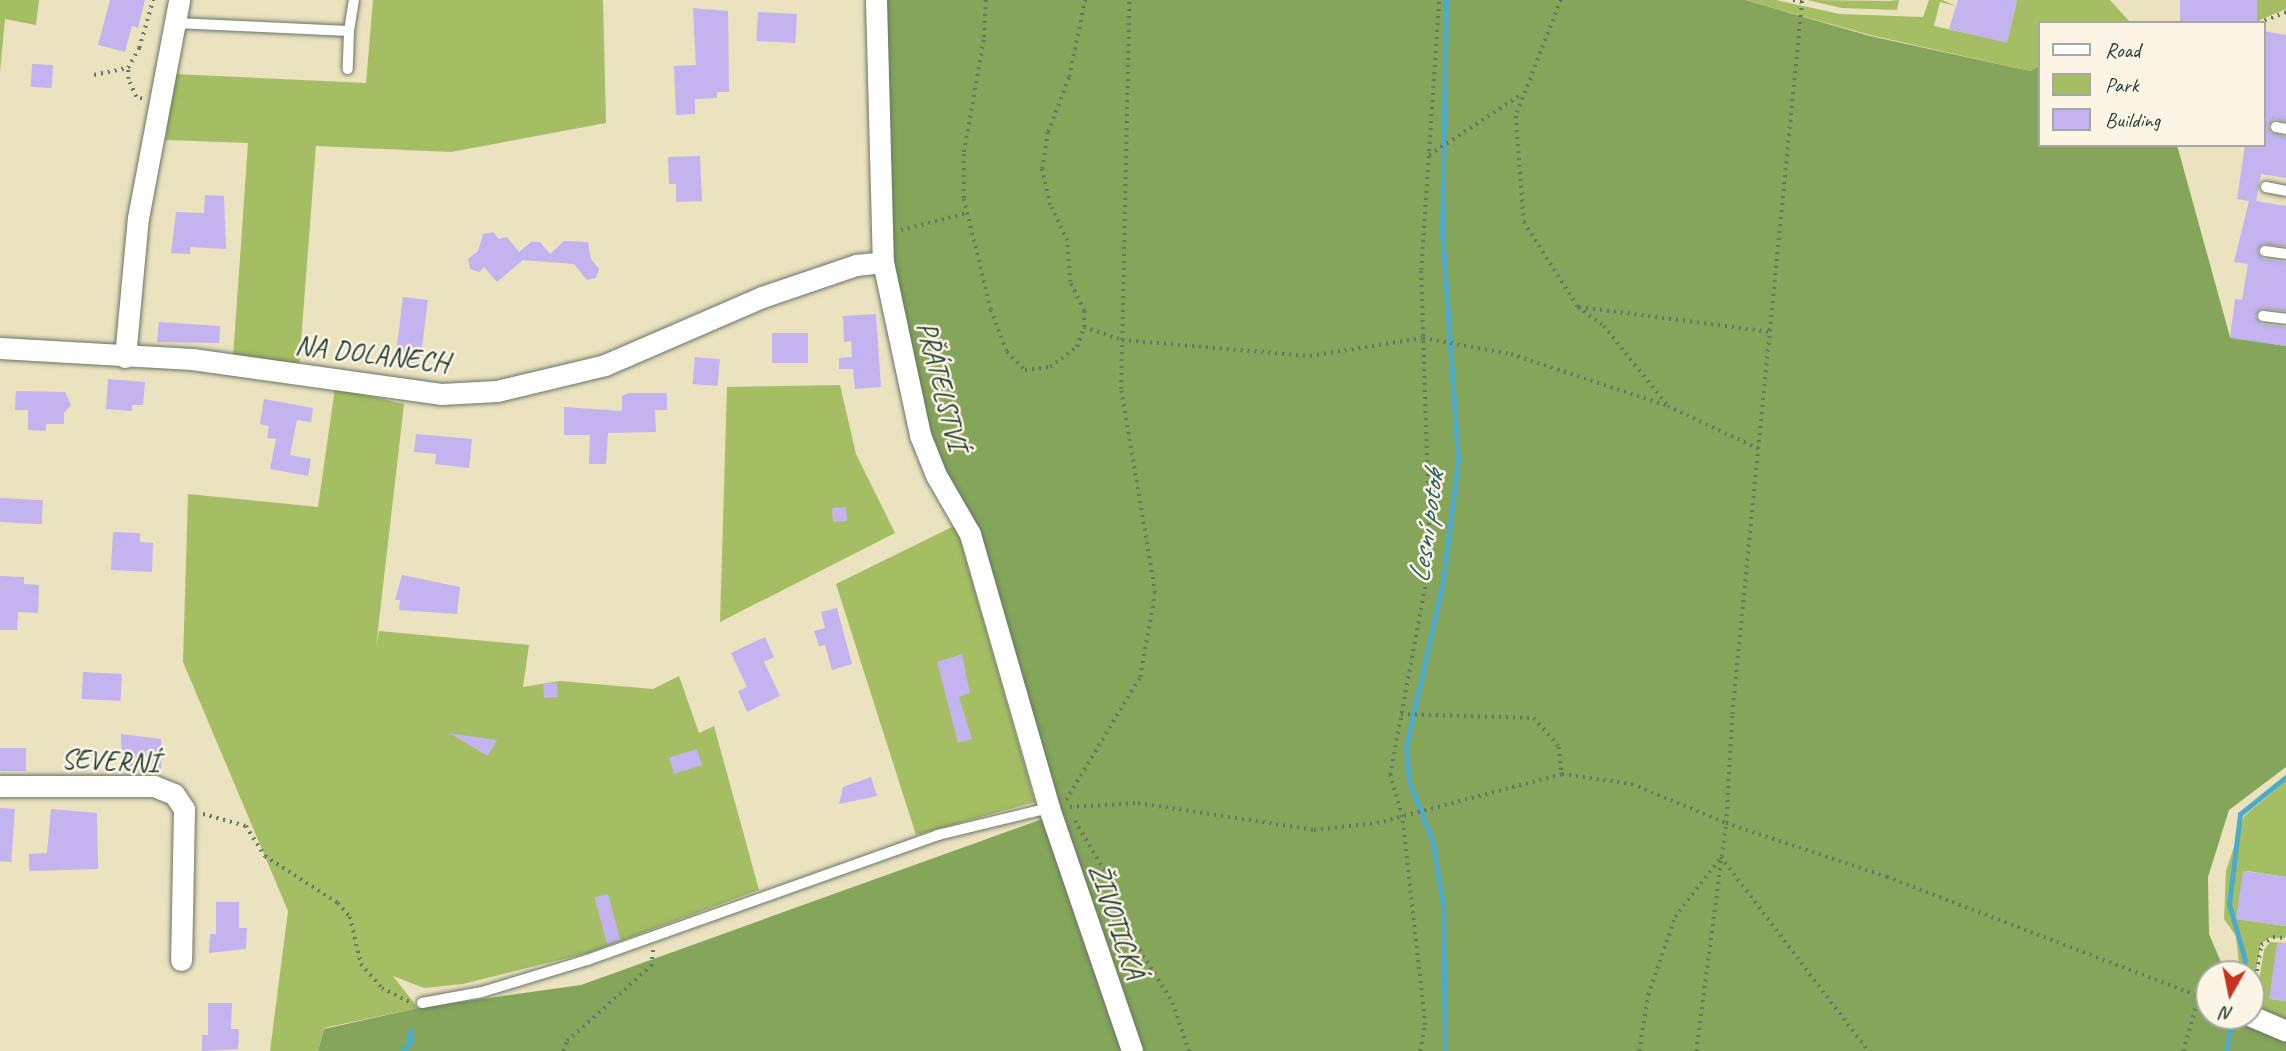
<!DOCTYPE html>
<html>
<head>
<meta charset="utf-8">
<style>
	body { margin:0 }
	#map { position:relative; width:2286px; height:1051px; overflow:hidden; background:#ebe2c0; font-family:Caveat,sans-serif }
	div>[style] { position:absolute }
	.green>* { inset:0; background:#a5be64 }
	.forest>* { inset:0; background:#84a55a }
	.stream>* { height:5px; margin:-2.5px; padding:0 2.5px; transform-origin:2.5px; border-radius:2.5px; background:#4caacb }
	.building>* { inset:0; background:#c3b3ee; transform-origin:0 0 }
	.path>* { height:3.5px; margin-top:-1.75px; transform-origin:0; background:repeating-linear-gradient(90deg,#667765 0 2px,transparent 0 7px) }
	.roads { filter:drop-shadow(0 0 2px #667765) drop-shadow(0 0 2px #667765) }
	.service>* { height:10px; margin:-5px; padding:0 5px; transform-origin:5px; border-radius:5px; background:#fff }
	.minor>* { height:21px; margin:-10.5px; padding:0 10.5px; transform-origin:10.5px; border-radius:10.5px; background:#fff }
	span { translate:-50% -50%; white-space:nowrap; text-align:center; line-height:1.15; -webkit-text-stroke:5px #fcf5e5; paint-order:stroke }
	.street-label { font-size:28px; color:#1f3d34 }
	.water-label { font-size:30px; color:#2c5e61; font-style:italic }
	.legend { position:absolute; left:2038px; top:21px; width:228px; height:126px; box-sizing:border-box; background:#fcf5e5; border:2px solid #a4ab9e; margin:0; padding:9px 12px; list-style:none; font-size:21px; color:#1f3d34 }
	.legend li { display:flex; align-items:center; gap:14px; height:35px }
	.legend b { width:35px; border:2px solid #a4ab9e }
	.north { position:absolute; left:2195px; top:960px; width:70px; height:70px; box-sizing:border-box; background:#fcf5e5; border:2px solid #a4ab9e; border-radius:50%; rotate:189deg; font-size:19px; font-weight:700; line-height:28px; text-align:center; color:#1f3d34 }
	.north::after { content:''; display:block; margin:auto; width:24px; height:32px; background:#c8321e; clip-path:polygon(50% 0,100% 100%,50% 72%,0 100%) }
</style>
</head>
<body>
<div id="map">
	<div class="green">
		<i style="clip-path:polygon(0 0,39px 0,36px 25px,5px 19px,0 72px)"></i>
		<i style="clip-path:polygon(373px 0,603px 0,606px 123px,451px 152px,316px 146px,299px 368px,233px 358px,248px 143px,166px 140px,173px 74px,366px 83px)"></i>
		<i style="clip-path:polygon(1745px 0,1776px 0,1840px 14px,1923px 17px,1929px 0,1942px 0,1956px 6px,1940px 2px,1934px 26px,2007px 42px,2017px 0,2110px 0,2129px 21px,2137px 21px,2143px 23px,2039px 23px,2039px 66px,2030px 71px,1870px 35px)"></i>
		<i style="clip-path:polygon(1807px 0,1889px 1px,1899px 0,1897px 10px,1842px 8px)"></i>
		<i style="clip-path:polygon(2257px 0,2286px 0,2286px 9px,2255px 22px)"></i>
		<i style="clip-path:polygon(840px 385px,856px 454px,895px 533px,720px 622px,727px 387px)"></i>
		<i style="clip-path:polygon(335px 388px,404px 404px,376px 647px,379px 631px,529px 645px,523px 687px,560px 681px,653px 689px,679px 676px,699px 733px,714px 726px,759px 890px,588px 953px,463px 984px,424px 988px,393px 976px,418px 1008px,324px 1028px,318px 1051px,270px 1051px,288px 911px,183px 662px,188px 494px,318px 507px)"></i>
		<i style="clip-path:polygon(956px 525px,1035px 802px,916px 835px,836px 584px)"></i>
		<i style="clip-path:polygon(2286px 781px,2286px 877px,2247px 871px,2239px 903px,2236px 919px,2286px 926px,2286px 938px,2269px 938px,2261px 944px,2251px 997px,2251px 974px,2240px 974px,2236px 936px,2224px 919px,2226px 871px,2244px 816px)"></i>
		<i style="clip-path:polygon(2270px 942px,2286px 943px,2269px 999px,2286px 1001px,2286px 1029px,2253px 1016px,2264px 950px)"></i>
	</div>
	<div class="forest">
		<i style="clip-path:polygon(880px 0,1745px 0,1870px 36px,2030px 71px,2039px 66px,2039px 145px,2177px 145px,2230px 337px,2286px 346px,2286px 767px,2229px 810px,2208px 877px,2209px 934px,2226px 974px,2209px 974px,2209px 1016px,2240px 1016px,2238px 1021px,2286px 1038px,2286px 1051px,318px 1051px,324px 1029px,418px 1008px,581px 985px,1059px 813px,941px 476px,889px 251px)"></i>
	</div>
	<div class="stream">
		<i style="left:2242px;top:974px;width:14px;rotate:-78deg"></i>
		<i style="left:2245px;top:960px;width:58px;rotate:-105.9deg"></i>
		<i style="left:2229px;top:904px;width:91px;rotate:-83deg"></i>
		<i style="left:2240px;top:814px;width:59px;rotate:-38.8deg"></i>
		<i style="left:401px;top:1051px;width:12px;rotate:-42deg"></i>
		<i style="left:410px;top:1043px;width:12px;rotate:-90deg"></i>
		<i style="left:1445px;top:1051px;width:146px;rotate:-90.8deg"></i>
		<i style="left:1443px;top:905px;width:63px;rotate:-99.2deg"></i>
		<i style="left:1433px;top:843px;width:66px;rotate:-111.2deg"></i>
		<i style="left:1409px;top:781px;width:34px;rotate:-95deg"></i>
		<i style="left:1406px;top:747px;width:169px;rotate:-77.4deg"></i>
		<i style="left:1443px;top:582px;width:124px;rotate:-83deg"></i>
		<i style="left:1458px;top:459px;width:229px;rotate:-94deg"></i>
		<i style="left:1442px;top:231px;width:231px;rotate:-89deg"></i>
		<i style="left:2226px;top:1051px;width:36px;rotate:-79deg"></i>
	</div>
	<div class="building">
		<i style="clip-path:polygon(110px 0,145px 0,138px 28px,132px 26px,125px 52px,98px 45px)"></i>
		<i style="clip-path:polygon(1958px 0,2017px 0,2007px 43px,1949px 29px)"></i>
		<i style="left:2180px;top:0;width:77px;height:23px"></i>
		<i style="clip-path:polygon(693px 8px,728px 11px,729px 92px,717px 92px,717px 98px,695px 99px,695px 114px,676px 115px,674px 66px,696px 65px)"></i>
		<i style="left:758px;top:12px;width:39px;height:29px;rotate:3deg"></i>
		<i style="clip-path:polygon(2263px 31px,2286px 35px,2286px 121px,2274px 119px,2268px 126px,2271px 133px,2286px 137px,2286px 178px,2261px 174px,2256px 201px,2286px 206px,2286px 246px,2263px 244px,2257px 251px,2263px 259px,2286px 262px,2286px 311px,2261px 309px,2255px 316px,2261px 324px,2286px 327px,2286px 346px,2230px 338px,2235px 299px,2242px 300px,2248px 264px,2234px 262px,2249px 201px,2237px 199px,2245px 145px,2263px 145px)"></i>
		<i style="left:32px;top:64px;width:21px;height:23px;rotate:3deg"></i>
		<i style="clip-path:polygon(700px 156px,702px 201px,676px 202px,676px 184px,669px 184px,668px 157px)"></i>
		<i style="clip-path:polygon(205px 195px,224px 196px,226px 249px,190px 247px,190px 254px,171px 253px,176px 212px,204px 213px)"></i>
		<i style="clip-path:polygon(493px 232px,499px 239px,507px 237px,519px 252px,531px 242px,540px 242px,550px 254px,564px 241px,588px 242px,591px 259px,599px 269px,596px 278px,587px 280px,574px 264px,523px 260px,497px 282px,484px 267px,479px 272px,470px 269px,468px 259px,478px 251px,483px 234px)"></i>
		<i style="left:403px;top:297px;width:25px;height:65px;rotate:7deg"></i>
		<i style="clip-path:polygon(876px 314px,881px 387px,855px 389px,853px 369px,839px 369px,839px 358px,852px 357px,851px 341px,844px 342px,843px 316px)"></i>
		<i style="clip-path:polygon(159px 322px,220px 326px,219px 343px,157px 342px)"></i>
		<i style="left:772px;top:333px;width:36px;height:30px"></i>
		<i style="left:695px;top:357px;width:25px;height:27px;rotate:5deg"></i>
		<i style="clip-path:polygon(108px 379px,145px 382px,143px 405px,132px 405px,132px 411px,106px 409px)"></i>
		<i style="clip-path:polygon(16px 391px,65px 392px,71px 405px,64px 413px,64px 424px,46px 424px,46px 431px,28px 430px,28px 410px,15px 410px)"></i>
		<i style="clip-path:polygon(629px 393px,667px 393px,667px 410px,655px 410px,656px 432px,608px 433px,606px 464px,589px 464px,590px 435px,564px 435px,564px 407px,622px 411px,622px 396px)"></i>
		<i style="clip-path:polygon(264px 399px,313px 408px,311px 422px,297px 420px,290px 455px,311px 459px,308px 476px,270px 469px,276px 439px,267px 438px,269px 426px,260px 424px)"></i>
		<i style="clip-path:polygon(416px 434px,472px 439px,469px 468px,435px 464px,436px 454px,414px 452px)"></i>
		<i style="left:0;top:498px;width:43px;height:24px;rotate:3deg"></i>
		<i style="left:846px;top:507px;width:14px;height:14px;rotate:86deg"></i>
		<i style="clip-path:polygon(113px 532px,140px 533px,140px 542px,153px 543px,152px 572px,111px 570px)"></i>
		<i style="clip-path:polygon(402px 575px,460px 587px,457px 614px,399px 610px,400px 600px,395px 600px)"></i>
		<i style="clip-path:polygon(0 576px,24px 577px,24px 584px,39px 585px,38px 613px,18px 612px,17px 630px,0 630px)"></i>
		<i style="clip-path:polygon(837px 608px,852px 664px,832px 670px,825px 645px,819px 646px,814px 631px,825px 628px,821px 612px)"></i>
		<i style="clip-path:polygon(765px 637px,774px 657px,764px 662px,780px 696px,747px 712px,738px 691px,747px 687px,731px 653px)"></i>
		<i style="clip-path:polygon(962px 654px,970px 693px,959px 697px,972px 739px,958px 743px,937px 662px)"></i>
		<i style="left:83px;top:672px;width:39px;height:27px;rotate:3deg"></i>
		<i style="left:557px;top:683px;width:14px;height:14px;rotate:86deg"></i>
		<i style="clip-path:polygon(449px 733px,497px 740px,488px 756px)"></i>
		<i style="clip-path:polygon(121px 734px,161px 739px,161px 772px,122px 771px)"></i>
		<i style="left:0;top:748px;width:26px;height:23px"></i>
		<i style="left:697px;top:749px;width:17px;height:29px;rotate:73deg"></i>
		<i style="clip-path:polygon(871px 777px,877px 796px,839px 804px,843px 787px)"></i>
		<i style="left:0;top:808px;width:15px;height:53px;rotate:4deg"></i>
		<i style="clip-path:polygon(51px 809px,97px 813px,98px 869px,29px 871px,29px 854px,47px 853px)"></i>
		<i style="clip-path:polygon(2243px 871px,2286px 877px,2286px 926px,2236px 919px)"></i>
		<i style="left:608px;top:894px;width:48px;height:14px;rotate:75deg"></i>
		<i style="clip-path:polygon(216px 902px,239px 902px,239px 928px,247px 928px,246px 949px,209px 953px,210px 934px,216px 934px)"></i>
		<i style="clip-path:polygon(2277px 943px,2286px 943px,2286px 1001px,2269px 999px)"></i>
		<i style="clip-path:polygon(208px 1003px,232px 1003px,231px 1029px,239px 1029px,238px 1049px,202px 1051px,202px 1035px,208px 1035px)"></i>
	</div>
	<div class="path">
		<i style="left:986px;top:0;width:40px;rotate:92.9deg"></i>
		<i style="left:984px;top:40px;width:116px;rotate:100deg"></i>
		<i style="left:964px;top:154px;width:45px;rotate:90deg"></i>
		<i style="left:964px;top:199px;width:114px;rotate:76.3deg"></i>
		<i style="left:991px;top:310px;width:45px;rotate:69.1deg"></i>
		<i style="left:1007px;top:352px;width:25px;rotate:45deg"></i>
		<i style="left:1025px;top:370px;width:25px;rotate:-7deg"></i>
		<i style="left:1050px;top:367px;width:34px;rotate:-37deg"></i>
		<i style="left:1077px;top:347px;width:21px;rotate:-71deg"></i>
		<i style="left:1084px;top:327px;width:16px;rotate:-90deg"></i>
		<i style="left:1084px;top:311px;width:32px;rotate:-116deg"></i>
		<i style="left:1070px;top:282px;width:41px;rotate:-94.2deg"></i>
		<i style="left:1067px;top:241px;width:40px;rotate:-115deg"></i>
		<i style="left:1050px;top:205px;width:37px;rotate:-103deg"></i>
		<i style="left:1042px;top:169px;width:37px;rotate:-81deg"></i>
		<i style="left:1048px;top:132px;width:59px;rotate:-69.1deg"></i>
		<i style="left:1069px;top:77px;width:79px;rotate:-78.3deg"></i>
		<i style="left:1561px;top:0;width:124px;rotate:111.2deg"></i>
		<i style="left:1516px;top:116px;width:106px;rotate:85.7deg"></i>
		<i style="left:1524px;top:222px;width:101px;rotate:57.6deg"></i>
		<i style="left:1578px;top:307px;width:32px;rotate:36deg"></i>
		<i style="left:1604px;top:326px;width:102px;rotate:51.3deg"></i>
		<i style="left:1668px;top:406px;width:101px;rotate:25.3deg"></i>
		<i style="left:1793px;top:0;width:9px;rotate:13deg"></i>
		<i style="left:2258px;top:23px;width:30px;rotate:-21deg"></i>
		<i style="left:94px;top:75px;width:35px;rotate:-12deg"></i>
		<i style="left:142px;top:99px;width:6px;rotate:-162deg"></i>
		<i style="left:136px;top:97px;width:20px;rotate:-114deg"></i>
		<i style="left:128px;top:79px;width:11px;rotate:-90deg"></i>
		<i style="left:128px;top:68px;width:23px;rotate:-61deg"></i>
		<i style="left:139px;top:48px;width:50px;rotate:-73.7deg"></i>
		<i style="left:1429px;top:155px;width:111px;rotate:-33.3deg"></i>
		<i style="left:901px;top:230px;width:68px;rotate:-14.4deg"></i>
		<i style="left:1579px;top:307px;width:194px;rotate:7.4deg"></i>
		<i style="left:1084px;top:327px;width:40px;rotate:18.9deg"></i>
		<i style="left:1122px;top:340px;width:189px;rotate:4.9deg"></i>
		<i style="left:1310px;top:356px;width:114px;rotate:-9.1deg"></i>
		<i style="left:1423px;top:338px;width:89px;rotate:10.3deg"></i>
		<i style="left:1511px;top:354px;width:165px;rotate:18.3deg"></i>
		<i style="left:1401px;top:714px;width:133px;rotate:1.7deg"></i>
		<i style="left:1534px;top:718px;width:38px;rotate:49deg"></i>
		<i style="left:1559px;top:747px;width:27px;rotate:84deg"></i>
		<i style="left:1066px;top:800px;width:144px;rotate:-59deg"></i>
		<i style="left:1140px;top:677px;width:85px;rotate:-79.9deg"></i>
		<i style="left:1155px;top:593px;width:207px;rotate:-99.5deg"></i>
		<i style="left:1121px;top:389px;width:389px;rotate:-88.8deg"></i>
		<i style="left:1070px;top:807px;width:68px;rotate:-3.4deg"></i>
		<i style="left:1138px;top:803px;width:178px;rotate:8.7deg"></i>
		<i style="left:1314px;top:830px;width:63px;rotate:-6.3deg"></i>
		<i style="left:1377px;top:823px;width:191px;rotate:-14.8deg"></i>
		<i style="left:1562px;top:774px;width:71px;rotate:8.1deg"></i>
		<i style="left:1632px;top:784px;width:102px;rotate:22.5deg"></i>
		<i style="left:1726px;top:823px;width:170px;rotate:18.5deg"></i>
		<i style="left:1887px;top:877px;width:345px;rotate:20.9deg"></i>
		<i style="left:203px;top:814px;width:45px;rotate:15.6deg"></i>
		<i style="left:246px;top:826px;width:36px;rotate:58deg"></i>
		<i style="left:265px;top:856px;width:87px;rotate:32.8deg"></i>
		<i style="left:338px;top:903px;width:18px;rotate:49deg"></i>
		<i style="left:350px;top:917px;width:48px;rotate:76.8deg"></i>
		<i style="left:361px;top:964px;width:32px;rotate:49deg"></i>
		<i style="left:382px;top:988px;width:31px;rotate:27deg"></i>
		<i style="left:1075px;top:821px;width:78px;rotate:59.2deg"></i>
		<i style="left:1115px;top:888px;width:33px;rotate:79deg"></i>
		<i style="left:1121px;top:920px;width:98px;rotate:57.9deg"></i>
		<i style="left:1173px;top:1003px;width:51px;rotate:71.6deg"></i>
		<i style="left:2252px;top:999px;width:55px;rotate:-80.5deg"></i>
		<i style="left:2261px;top:945px;width:14px;rotate:-34deg"></i>
		<i style="left:2273px;top:937px;width:13px;rotate:4deg"></i>
		<i style="left:563px;top:1051px;width:11px;rotate:-68deg"></i>
		<i style="left:567px;top:1041px;width:113px;rotate:-41.8deg"></i>
		<i style="left:651px;top:966px;width:16px;rotate:-83deg"></i>
		<i style="left:1420px;top:1051px;width:26px;rotate:-79deg"></i>
		<i style="left:1425px;top:1025px;width:209px;rotate:-96.3deg"></i>
		<i style="left:1402px;top:817px;width:44px;rotate:-105.9deg"></i>
		<i style="left:1390px;top:775px;width:219px;rotate:-79.5deg"></i>
		<i style="left:1430px;top:560px;width:290px;rotate:-91.8deg"></i>
		<i style="left:1421px;top:270px;width:271px;rotate:-86.2deg"></i>
		<i style="left:1639px;top:1051px;width:57px;rotate:-80.9deg"></i>
		<i style="left:1648px;top:995px;width:83px;rotate:-70.9deg"></i>
		<i style="left:1675px;top:917px;width:76px;rotate:-52.5deg"></i>
		<i style="left:1721px;top:857px;width:243px;rotate:52.8deg"></i>
		<i style="left:1696px;top:1051px;width:230px;rotate:-82.5deg"></i>
		<i style="left:1726px;top:823px;width:109px;rotate:-86.8deg"></i>
		<i style="left:1732px;top:714px;width:717px;rotate:-84.4deg"></i>
		<i style="left:2183px;top:1051px;width:57px;rotate:-73.8deg"></i>
	</div>
	<div class="roads">
		<div class="service">
			<i style="left:175px;top:23px;width:174px;rotate:2.6deg"></i>
			<i style="left:349px;top:31px;width:38px;rotate:92deg"></i>
			<i style="left:349px;top:31px;width:31px;rotate:-81deg"></i>
			<i style="left:2276px;top:127px;width:10px;rotate:11deg"></i>
			<i style="left:2266px;top:187px;width:20px;rotate:11deg"></i>
			<i style="left:2265px;top:251px;width:21px;rotate:8deg"></i>
			<i style="left:2263px;top:316px;width:23px;rotate:7deg"></i>
			<i style="left:422px;top:1003px;width:61px;rotate:-10.4deg"></i>
			<i style="left:482px;top:992px;width:110px;rotate:-16.9deg"></i>
			<i style="left:587px;top:960px;width:373px;rotate:-19.6deg"></i>
			<i style="left:938px;top:835px;width:114px;rotate:-13.7deg"></i>
		</div>
		<div class="minor">
			<i style="left:876px;top:0;width:262px;rotate:88.5deg"></i>
			<i style="left:883px;top:262px;width:177px;rotate:77.9deg"></i>
			<i style="left:920px;top:435px;width:43px;rotate:68.2deg"></i>
			<i style="left:936px;top:475px;width:68px;rotate:60deg"></i>
			<i style="left:970px;top:534px;width:285px;rotate:73.9deg"></i>
			<i style="left:1049px;top:808px;width:257px;rotate:71.1deg"></i>
			<i style="left:0;top:348px;width:192px;rotate:3.3deg"></i>
			<i style="left:192px;top:359px;width:251px;rotate:8deg"></i>
			<i style="left:441px;top:394px;width:56px;rotate:-3.1deg"></i>
			<i style="left:497px;top:391px;width:111px;rotate:-13.5deg"></i>
			<i style="left:605px;top:365px;width:171px;rotate:-23.4deg"></i>
			<i style="left:762px;top:297px;width:99px;rotate:-18.8deg"></i>
			<i style="left:856px;top:265px;width:27px;rotate:-6deg"></i>
			<i style="left:125px;top:357px;width:140px;rotate:-84.7deg"></i>
			<i style="left:138px;top:218px;width:222px;rotate:-79.3deg"></i>
			<i style="left:0;top:786px;width:154px"></i>
			<i style="left:154px;top:786px;width:22px;rotate:22deg"></i>
			<i style="left:174px;top:794px;width:18px;rotate:56deg"></i>
			<i style="left:184px;top:809px;width:151px;rotate:91.1deg"></i>
			<i style="left:2251px;top:1016px;width:38px;rotate:23deg"></i>
		</div>
	</div>
	<div class="street-label">
		<span style="left:372px;top:354px;rotate:7deg">NA DOLANECH</span>
		<span style="left:942px;top:386px;rotate:76deg">PŘÁTELSTVÍ</span>
		<span style="left:110px;top:761px;rotate:3deg">SEVERNÍ</span>
		<span style="left:1117px;top:921px;rotate:71deg">ŽIVOTICKÁ</span>
	</div>
	<div class="water-label">
		<span style="left:1426px;top:527px;rotate:-82deg">Lesní potok</span>
	</div>
	<ul class="legend">
	<li><b style="height:9px;background:#fff"></b>Road</li>
	<li><b style="height:19px;background:#a5be64"></b>Park</li>
	<li><b style="height:19px;background:#c3b3ee"></b>Building</li>
	</ul>
	<div class="north">N</div>
</div>
</body>
</html>
